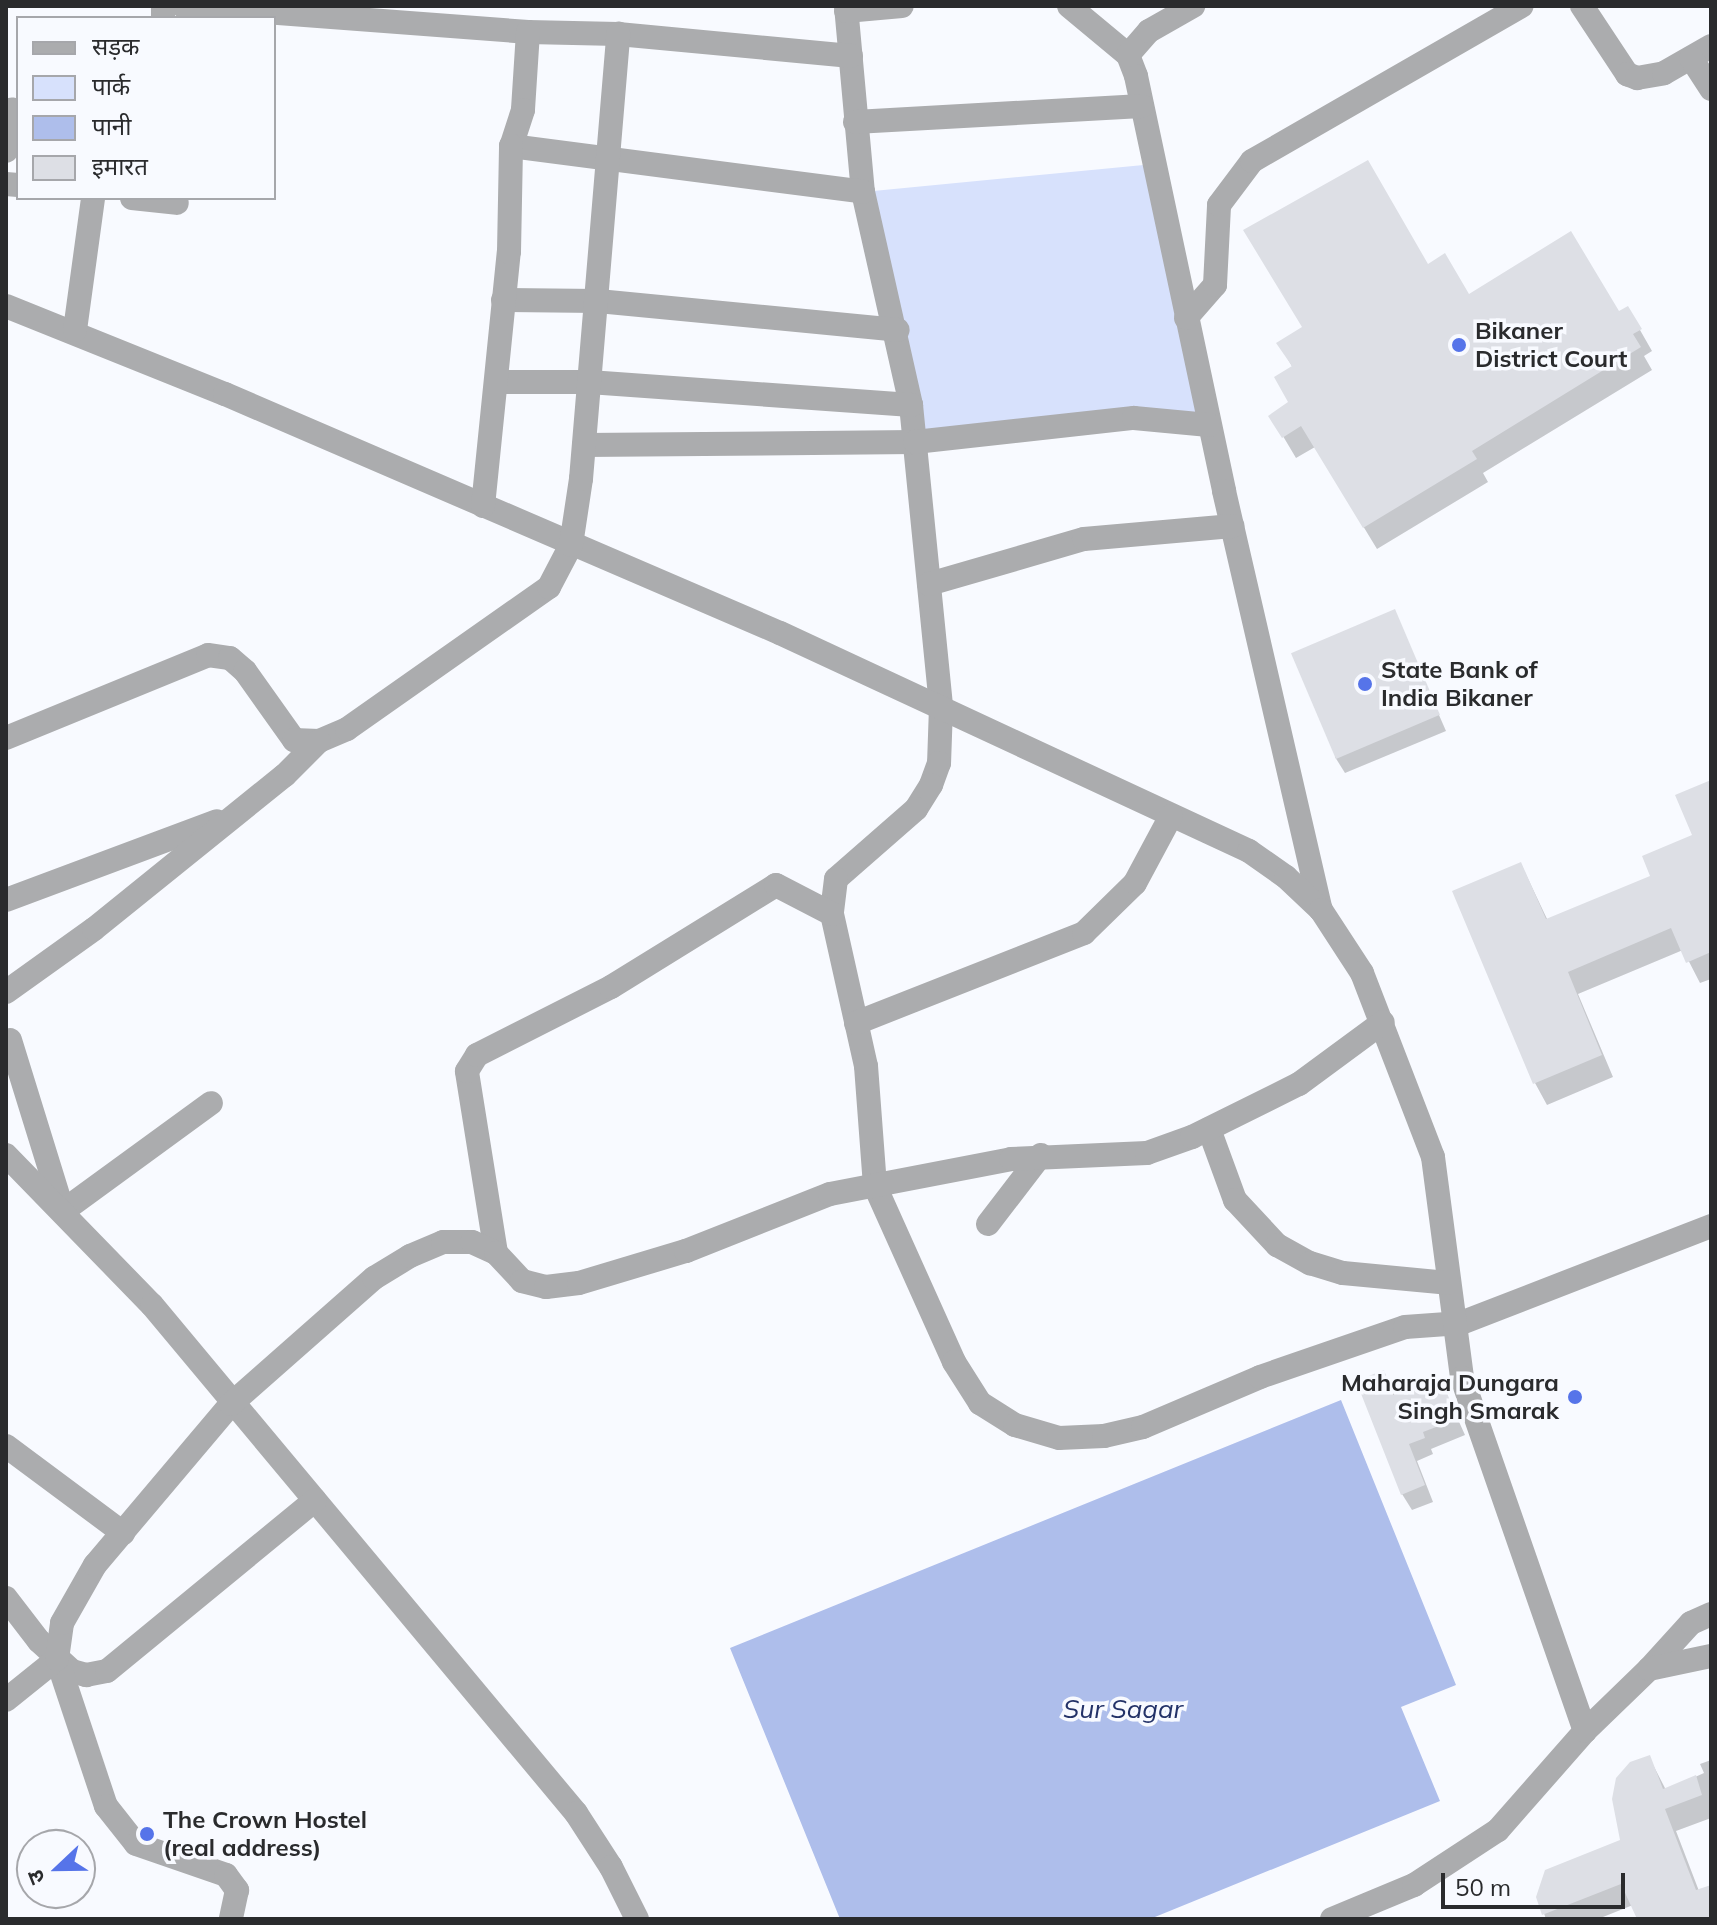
<!DOCTYPE html>
<html>
<head>
<meta charset="utf-8">
<style>
	body { margin:0 }
	#map { position:relative; width:1717px; height:1925px; overflow:hidden; background:#f8faff; font-family:Mulish,"Noto Sans Devanagari",sans-serif }
	div>[style] { position:absolute }
	.green>* { inset:0; background:#d7e1fc }
	.water>* { inset:0; background:#aebeeb }
	.shadow>* { inset:0; background:#0003 }
	.building>* { inset:0; background:#dddfe5; transform-origin:0 0 }
	.minor>* { height:24px; margin:-12px; padding:0 12px; transform-origin:12px; border-radius:12px; background:#abacae }
	.dots>* { width:22px; height:22px; translate:-50% -50%; box-sizing:border-box; border:4px solid #f8faff; border-radius:50% }
	span { translate:-50% -50%; white-space:nowrap; text-align:center; line-height:1.15; -webkit-text-stroke:7px #f8faff; paint-order:stroke }
	.poi-label { font-size:24px; color:#2a2b2d; font-weight:700 }
	.left { translate:0 -50%; text-align:left }
	.right { translate:-100% -50%; text-align:right }
	.water-label { font-size:26px; color:#233268; font-style:italic }
	.frame { position:absolute; inset:0; border:8px solid #2a2b2d; pointer-events:none }
	.legend { position:absolute; left:16px; top:16px; width:260px; height:184px; box-sizing:border-box; background:#f8faff; border:2px solid #a6a7ab; margin:0; padding:10px 14px; list-style:none; font-size:24px; color:#2a2b2d }
	.legend li { display:flex; align-items:center; gap:16px; height:40px }
	.legend b { width:40px; border:2px solid #a6a7ab }
	.north { position:absolute; left:16px; top:1829px; width:80px; height:80px; box-sizing:border-box; background:#f8faff; border:2px solid #a6a7ab; border-radius:50%; rotate:248deg; font-size:22px; font-weight:700; line-height:32px; text-align:center; color:#2a2b2d }
	.north::after { content:''; display:block; margin:auto; width:28px; height:36px; background:#5674e9; clip-path:polygon(50% 0,100% 100%,50% 72%,0 100%) }
	.scale { position:absolute; left:1441px; top:1873px; width:184px; height:36px; box-sizing:border-box; border:4px solid #2a2b2d; border-top:0; padding-left:10px; font-size:24px; line-height:28px; white-space:nowrap; color:#2a2b2d; -webkit-text-stroke:6px #f8faff; paint-order:stroke }
</style>
</head>
<body>
<div id="map">
	<div class="green">
		<i style="clip-path:polygon(1154px 164px,1209px 425px,915px 442px,863px 192px)"></i>
	</div>
	<div class="water">
		<i style="clip-path:polygon(1341px 1400px,1456px 1685px,1401px 1707px,1440px 1801px,1150px 1919px,840px 1919px,730px 1648px)"></i>
	</div>
	<div class="shadow">
		<i style="clip-path:polygon(1427px 266px,1468px 297px,1618px 314px,1640px 330px,1652px 351px,1644px 356px,1652px 370px,1483px 473px,1488px 482px,1377px 549px,1315px 447px,1296px 458px,1271px 416px,1291px 403px,1293px 368px,1279px 344px)"></i>
		<i style="clip-path:polygon(1394px 612px,1446px 731px,1345px 773px,1335px 757px)"></i>
		<i style="clip-path:polygon(1711px 786px,1711px 979px,1700px 983px,1683px 950px,1578px 994px,1613px 1077px,1547px 1105px,1535px 1083px,1521px 864px,1548px 921px,1652px 877px,1694px 837px)"></i>
		<i style="clip-path:polygon(1383px 1373px,1395px 1396px,1441px 1382px,1465px 1435px,1431px 1449px,1433px 1454px,1417px 1461px,1433px 1502px,1412px 1510px,1402px 1494px)"></i>
		<i style="clip-path:polygon(1649px 1757px,1666px 1790px,1704px 1773px,1700px 1764px,1711px 1760px,1711px 1818px,1676px 1831px,1699px 1891px,1711px 1887px,1711px 1919px,1639px 1919px,1633px 1905px,1598px 1919px,1546px 1919px,1538px 1897px,1622px 1842px)"></i>
	</div>
	<div class="building">
		<i style="clip-path:polygon(1368px 160px,1428px 264px,1445px 253px,1469px 294px,1571px 231px,1619px 311px,1628px 306px,1642px 329px,1633px 334px,1641px 347px,1472px 451px,1477px 459px,1363px 528px,1301px 426px,1282px 438px,1268px 416px,1288px 402px,1274px 377px,1292px 366px,1276px 343px,1302px 327px,1243px 230px)"></i>
		<i style="left:1395px;top:609px;width:115px;height:113px;rotate:67deg"></i>
		<i style="clip-path:polygon(1711px 780px,1711px 952px,1686px 963px,1671px 928px,1568px 972px,1602px 1055px,1533px 1084px,1452px 891px,1521px 862px,1546px 919px,1650px 876px,1642px 856px,1692px 835px,1675px 795px)"></i>
		<i style="clip-path:polygon(1384px 1370px,1393px 1395px,1442px 1380px,1457px 1419px,1423px 1432px,1425px 1438px,1409px 1444px,1425px 1485px,1401px 1495px,1356px 1381px)"></i>
		<i style="clip-path:polygon(1650px 1755px,1663px 1789px,1696px 1775px,1702px 1795px,1665px 1809px,1696px 1890px,1711px 1885px,1711px 1919px,1637px 1919px,1621px 1884px,1542px 1915px,1536px 1897px,1545px 1870px,1620px 1840px,1612px 1799px,1616px 1778px,1630px 1762px)"></i>
	</div>
	<div class="minor">
		<i style="left:183px;top:6px;width:346px;rotate:4.3deg"></i>
		<i style="left:846px;top:6px;width:187px;rotate:84.8deg"></i>
		<i style="left:863px;top:192px;width:218px;rotate:77.3deg"></i>
		<i style="left:911px;top:405px;width:303px;rotate:84.3deg"></i>
		<i style="left:941px;top:707px;width:56px;rotate:92deg"></i>
		<i style="left:939px;top:763px;width:23px;rotate:110deg"></i>
		<i style="left:931px;top:785px;width:28px;rotate:122deg"></i>
		<i style="left:916px;top:809px;width:106px;rotate:138.8deg"></i>
		<i style="left:836px;top:879px;width:35px;rotate:97deg"></i>
		<i style="left:832px;top:914px;width:156px;rotate:77.4deg"></i>
		<i style="left:866px;top:1066px;width:120px;rotate:85.7deg"></i>
		<i style="left:875px;top:1186px;width:193px;rotate:65.8deg"></i>
		<i style="left:954px;top:1362px;width:49px;rotate:57.6deg"></i>
		<i style="left:980px;top:1403px;width:41px;rotate:32.2deg"></i>
		<i style="left:1015px;top:1425px;width:46px;rotate:16.5deg"></i>
		<i style="left:1059px;top:1438px;width:45px;rotate:-2.5deg"></i>
		<i style="left:1104px;top:1436px;width:40px;rotate:-13deg"></i>
		<i style="left:1143px;top:1427px;width:127px;rotate:-23.1deg"></i>
		<i style="left:1260px;top:1377px;width:153px;rotate:-19deg"></i>
		<i style="left:1405px;top:1327px;width:56px;rotate:-4.1deg"></i>
		<i style="left:1461px;top:1323px;width:268px;rotate:-21.2deg"></i>
		<i style="left:1069px;top:6px;width:77px;rotate:39.7deg"></i>
		<i style="left:1128px;top:55px;width:22px;rotate:69deg"></i>
		<i style="left:1136px;top:76px;width:424px;rotate:78deg"></i>
		<i style="left:1224px;top:491px;width:430px;rotate:77deg"></i>
		<i style="left:1582px;top:6px;width:82px;rotate:56.5deg"></i>
		<i style="left:1627px;top:74px;width:11px;rotate:22deg"></i>
		<i style="left:1637px;top:78px;width:27px;rotate:-10deg"></i>
		<i style="left:1664px;top:73px;width:54px;rotate:-29.9deg"></i>
		<i style="left:846px;top:11px;width:56px;rotate:-5.1deg"></i>
		<i style="left:163px;top:18px;width:12px;rotate:-90deg"></i>
		<i style="left:1128px;top:55px;width:32px;rotate:-49deg"></i>
		<i style="left:1149px;top:31px;width:51px;rotate:-29.6deg"></i>
		<i style="left:851px;top:56px;width:234px;rotate:-174.6deg"></i>
		<i style="left:618px;top:34px;width:90px;rotate:-178.7deg"></i>
		<i style="left:528px;top:32px;width:78px;rotate:93.7deg"></i>
		<i style="left:523px;top:110px;width:38px;rotate:108deg"></i>
		<i style="left:511px;top:146px;width:355px;rotate:7.4deg"></i>
		<i style="left:1691px;top:58px;width:37px;rotate:57deg"></i>
		<i style="left:855px;top:122px;width:287px;rotate:-3.2deg"></i>
		<i style="left:6px;top:151px;width:42px;rotate:-81.9deg"></i>
		<i style="left:6px;top:184px;width:12px;rotate:5deg"></i>
		<i style="left:132px;top:198px;width:45px;rotate:6.3deg"></i>
		<i style="left:503px;top:300px;width:95px;rotate:0.6deg"></i>
		<i style="left:598px;top:301px;width:301px;rotate:5.5deg"></i>
		<i style="left:6px;top:306px;width:236px;rotate:21.9deg"></i>
		<i style="left:225px;top:394px;width:604px;rotate:23.3deg"></i>
		<i style="left:780px;top:633px;width:517px;rotate:24.93deg"></i>
		<i style="left:1249px;top:851px;width:45px;rotate:35.1deg"></i>
		<i style="left:1286px;top:877px;width:48px;rotate:43.3deg"></i>
		<i style="left:1321px;top:910px;width:75px;rotate:56.9deg"></i>
		<i style="left:1362px;top:973px;width:197px;rotate:68.9deg"></i>
		<i style="left:1433px;top:1157px;width:223px;rotate:82.5deg"></i>
		<i style="left:1462px;top:1378px;width:374px;rotate:70.8deg"></i>
		<i style="left:1186px;top:318px;width:44px;rotate:-48.7deg"></i>
		<i style="left:1215px;top:285px;width:80px;rotate:-87.1deg"></i>
		<i style="left:1219px;top:205px;width:55px;rotate:-53.1deg"></i>
		<i style="left:1252px;top:161px;width:311px;rotate:-29.9deg"></i>
		<i style="left:75px;top:330px;width:133px;rotate:-82.2deg"></i>
		<i style="left:498px;top:382px;width:91px"></i>
		<i style="left:589px;top:382px;width:323px;rotate:4.1deg"></i>
		<i style="left:584px;top:445px;width:331px;rotate:-0.5deg"></i>
		<i style="left:915px;top:442px;width:220px;rotate:-6.3deg"></i>
		<i style="left:1134px;top:418px;width:75px;rotate:5.3deg"></i>
		<i style="left:483px;top:506px;width:255px;rotate:-84.2deg"></i>
		<i style="left:509px;top:252px;width:106px;rotate:-88.9deg"></i>
		<i style="left:929px;top:584px;width:161px;rotate:-16.2deg"></i>
		<i style="left:1084px;top:539px;width:149px;rotate:-5deg"></i>
		<i style="left:6px;top:738px;width:218px;rotate:-22.3deg"></i>
		<i style="left:208px;top:655px;width:22px;rotate:8deg"></i>
		<i style="left:230px;top:658px;width:20px;rotate:41deg"></i>
		<i style="left:245px;top:671px;width:85px;rotate:54.6deg"></i>
		<i style="left:294px;top:740px;width:25px;rotate:2deg"></i>
		<i style="left:319px;top:741px;width:30px;rotate:-23deg"></i>
		<i style="left:347px;top:729px;width:247px;rotate:-35.1deg"></i>
		<i style="left:549px;top:587px;width:47px;rotate:-62.4deg"></i>
		<i style="left:571px;top:545px;width:67px;rotate:-81.4deg"></i>
		<i style="left:581px;top:479px;width:447px;rotate:-85.2deg"></i>
		<i style="left:6px;top:900px;width:225px;rotate:-20.5deg"></i>
		<i style="left:6px;top:992px;width:108px;rotate:-35.6deg"></i>
		<i style="left:94px;top:929px;width:245px;rotate:-38.9deg"></i>
		<i style="left:285px;top:775px;width:48px;rotate:-45deg"></i>
		<i style="left:856px;top:1023px;width:245px;rotate:-21.5deg"></i>
		<i style="left:1084px;top:933px;width:71px;rotate:-44.4deg"></i>
		<i style="left:1135px;top:883px;width:76px;rotate:-61.8deg"></i>
		<i style="left:10px;top:1040px;width:179px;rotate:72.8deg"></i>
		<i style="left:63px;top:1211px;width:183px;rotate:-36.1deg"></i>
		<i style="left:1209px;top:1129px;width:76px;rotate:69.9deg"></i>
		<i style="left:1235px;top:1200px;width:62px;rotate:47deg"></i>
		<i style="left:1277px;top:1245px;width:38px;rotate:29deg"></i>
		<i style="left:1310px;top:1263px;width:34px;rotate:17deg"></i>
		<i style="left:1343px;top:1273px;width:105px;rotate:5.4deg"></i>
		<i style="left:6px;top:1155px;width:209px;rotate:45.8deg"></i>
		<i style="left:152px;top:1305px;width:662px;rotate:50.15deg"></i>
		<i style="left:576px;top:1813px;width:64px;rotate:57.1deg"></i>
		<i style="left:611px;top:1867px;width:58px;rotate:63.4deg"></i>
		<i style="left:988px;top:1224px;width:87px;rotate:-52.5deg"></i>
		<i style="left:496px;top:1253px;width:184px;rotate:-99.1deg"></i>
		<i style="left:467px;top:1071px;width:19px;rotate:-58deg"></i>
		<i style="left:477px;top:1055px;width:150px;rotate:-26.9deg"></i>
		<i style="left:611px;top:987px;width:194px;rotate:-31.7deg"></i>
		<i style="left:776px;top:885px;width:63px;rotate:27.4deg"></i>
		<i style="left:6px;top:1446px;width:146px;rotate:36.6deg"></i>
		<i style="left:6px;top:1598px;width:54px;rotate:52.5deg"></i>
		<i style="left:39px;top:1641px;width:45px;rotate:42.3deg"></i>
		<i style="left:72px;top:1671px;width:15px;rotate:16deg"></i>
		<i style="left:86px;top:1675px;width:21px;rotate:-11deg"></i>
		<i style="left:107px;top:1671px;width:269px;rotate:-39.4deg"></i>
		<i style="left:57px;top:1659px;width:155px;rotate:71.6deg"></i>
		<i style="left:106px;top:1806px;width:48px;rotate:51.7deg"></i>
		<i style="left:136px;top:1844px;width:95px;rotate:19deg"></i>
		<i style="left:226px;top:1875px;width:19px;rotate:54deg"></i>
		<i style="left:237px;top:1890px;width:30px;rotate:102deg"></i>
		<i style="left:1649px;top:1669px;width:62px;rotate:-47.6deg"></i>
		<i style="left:1691px;top:1623px;width:22px;rotate:-24deg"></i>
		<i style="left:6px;top:1700px;width:65px;rotate:-38.8deg"></i>
		<i style="left:57px;top:1659px;width:36px;rotate:-82deg"></i>
		<i style="left:62px;top:1623px;width:67px;rotate:-60.4deg"></i>
		<i style="left:95px;top:1565px;width:211px;rotate:-49.8deg"></i>
		<i style="left:231px;top:1404px;width:191px;rotate:-41.4deg"></i>
		<i style="left:374px;top:1278px;width:42px;rotate:-31.4deg"></i>
		<i style="left:410px;top:1256px;width:36px;rotate:-23deg"></i>
		<i style="left:443px;top:1242px;width:29px"></i>
		<i style="left:472px;top:1242px;width:26px;rotate:25deg"></i>
		<i style="left:496px;top:1253px;width:38px;rotate:47deg"></i>
		<i style="left:522px;top:1281px;width:25px;rotate:14deg"></i>
		<i style="left:546px;top:1287px;width:33px;rotate:-7deg"></i>
		<i style="left:579px;top:1283px;width:112px;rotate:-16.7deg"></i>
		<i style="left:686px;top:1251px;width:155px;rotate:-21.6deg"></i>
		<i style="left:830px;top:1194px;width:184px;rotate:-10.9deg"></i>
		<i style="left:1011px;top:1159px;width:136px;rotate:-2.5deg"></i>
		<i style="left:1147px;top:1153px;width:48px;rotate:-19.6deg"></i>
		<i style="left:1192px;top:1137px;width:119px;rotate:-26.4deg"></i>
		<i style="left:1299px;top:1084px;width:104px;rotate:-36.4deg"></i>
		<i style="left:1332px;top:1919px;width:89px;rotate:-22.5deg"></i>
		<i style="left:1414px;top:1885px;width:100px;rotate:-33.2deg"></i>
		<i style="left:1498px;top:1830px;width:132px;rotate:-48.7deg"></i>
		<i style="left:1585px;top:1731px;width:89px;rotate:-44.1deg"></i>
		<i style="left:1649px;top:1669px;width:63px;rotate:-11.8deg"></i>
	</div>
	<div class="dots">
		<i style="left:1459px;top:345px;background:#5674e9"></i>
		<i style="left:1365px;top:684px;background:#5674e9"></i>
		<i style="left:1575px;top:1397px;background:#5674e9"></i>
		<i style="left:147px;top:1834px;background:#5674e9"></i>
	</div>
	<div class="poi-label">
		<span class="left" style="left:1475px;top:345px">Bikaner<br>District Court</span>
		<span class="left" style="left:1381px;top:684px">State Bank of<br>India Bikaner</span>
		<span class="right" style="left:1559px;top:1397px">Maharaja Dungara<br>Singh Smarak</span>
		<span class="left" style="left:163px;top:1834px">The Crown Hostel<br>(real address)</span>
	</div>
	<div class="water-label">
		<span style="left:1123px;top:1709px">Sur Sagar</span>
	</div>
	<div class="frame"></div>
	<ul class="legend">
	<li><b style="height:10px;background:#abacae"></b>सड़क</li>
	<li><b style="height:22px;background:#d7e1fc"></b>पार्क</li>
	<li><b style="height:22px;background:#aebeeb"></b>पानी</li>
	<li><b style="height:22px;background:#dddfe5"></b>इमारत</li>
	</ul>
	<div class="north">उ</div>
	<div class="scale">50 m</div>
</div>
</body>
</html>
